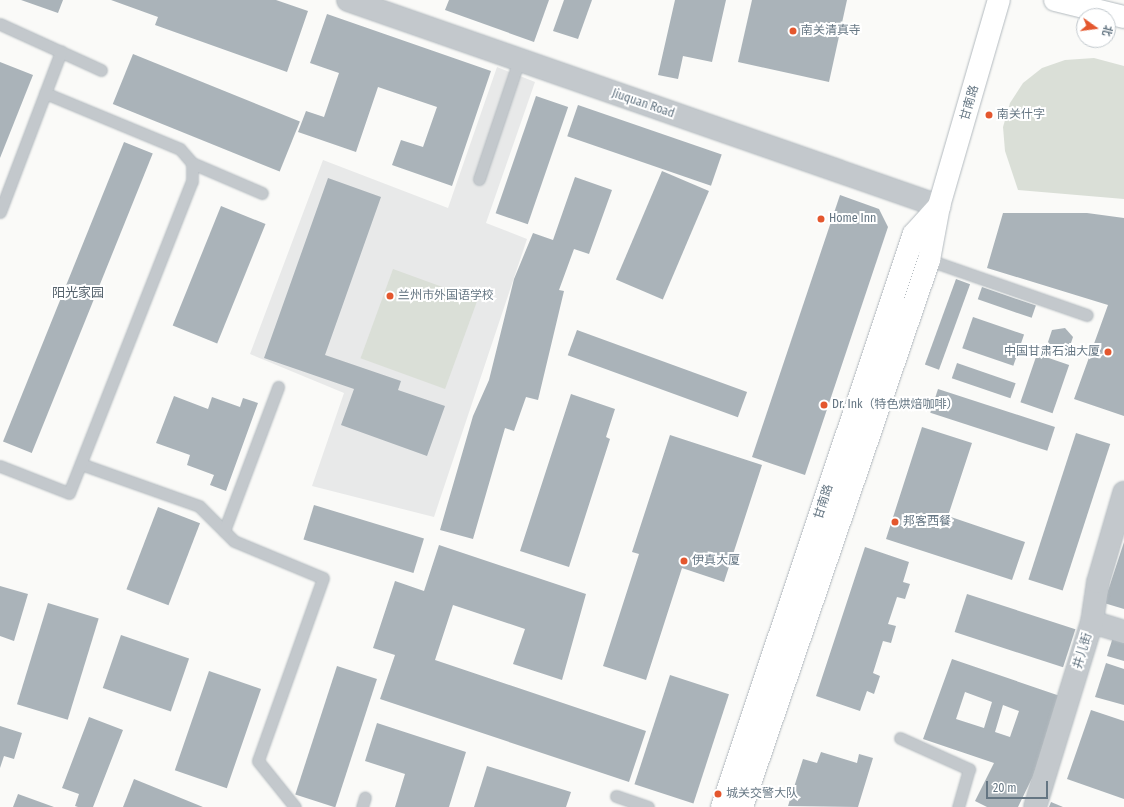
<!DOCTYPE html>
<html>
<head>
<meta charset="utf-8">
<style>
	body { margin:0 }
	#map { position:relative; width:1124px; height:807px; overflow:hidden; background:#fafaf8; font-family:"Fira Sans Condensed","Noto Sans SC",sans-serif }
	div>[style] { position:absolute }
	.built>* { inset:0; background:#e8e9e9 }
	.green>* { inset:0; background:#dadfd7; transform-origin:0 0 }
	.building>* { inset:0; background:#aab3b9; transform-origin:0 0 }
	.roads { filter:drop-shadow(0 0 1px #b3babf) drop-shadow(0 0 1px #b3babf) }
	.lane>* { height:11px; margin:-5.5px; padding:0 5.5px; transform-origin:5.5px; border-radius:5.5px; background:#c3c8cc }
	.street>* { height:22px; margin:-11px; padding:0 11px; transform-origin:11px; border-radius:11px; background:#c3c8cc }
	.secondary>* { height:22px; margin:-11px; padding:0 11px; transform-origin:11px; border-radius:11px; background:#fff }
	.dots>* { width:11px; height:11px; translate:-50% -50%; box-sizing:border-box; border:2px solid #fff; border-radius:50% }
	span { translate:-50% -50%; white-space:nowrap; text-align:center; line-height:1.15; -webkit-text-stroke:4px #fff; paint-order:stroke }
	.poi-label { font-size:12px; color:#657683 }
	.left { translate:0 -50%; text-align:left }
	.right { translate:-100% -50%; text-align:right }
	.street-label { font-size:12px; color:#657683 }
	.neighbourhood-label { font-size:13px; color:#57646e }
	.north { position:absolute; left:1076px; top:8px; width:40px; height:40px; box-sizing:border-box; background:#fff; border:1px solid #c1c8cd; border-radius:50%; rotate:104deg; font-size:11px; font-weight:700; line-height:16px; text-align:center; color:#657683 }
	.north::after { content:''; display:block; margin:auto; width:14px; height:18px; background:#e4572e; clip-path:polygon(50% 0,100% 100%,50% 72%,0 100%) }
	.scale { position:absolute; left:986px; top:781px; width:62px; height:18px; box-sizing:border-box; border:2px solid #657683; border-top:0; padding-left:5px; font-size:12px; line-height:14px; white-space:nowrap; color:#657683; -webkit-text-stroke:3px #fff; paint-order:stroke }
</style>
</head>
<body>
<div id="map">
	<div class="built">
		<i style="clip-path:polygon(497px 67px,535px 82px,486px 223px,527px 239px,434px 517px,312px 486px,344px 393px,250px 354px,323px 160px,448px 208px)"></i>
	</div>
	<div class="green">
		<i style="clip-path:polygon(1094px 58px,1124px 66px,1124px 199px,1018px 190px,1005px 151px,1003px 127px,1010px 103px,1023px 83px,1042px 68px,1065px 60px)"></i>
		<i style="left:393px;top:269px;width:90px;height:95px;rotate:20deg"></i>
	</div>
	<div class="building">
		<i style="clip-path:polygon(21px 0,63px 0,58px 13px)"></i>
		<i style="clip-path:polygon(111px 0,276px 0,308px 11px,287px 72px,155px 25px,158px 17px)"></i>
		<i style="clip-path:polygon(449px 0,549px 0,534px 42px,445px 10px)"></i>
		<i style="clip-path:polygon(564px 0,592px 0,578px 39px,553px 31px)"></i>
		<i style="clip-path:polygon(675px 0,726px 0,712px 62px,683px 56px,678px 79px,658px 75px)"></i>
		<i style="clip-path:polygon(752px 0,847px 0,829px 82px,738px 62px)"></i>
		<i style="clip-path:polygon(327px 14px,491px 71px,452px 186px,392px 165px,401px 140px,423px 147px,437px 107px,378px 87px,356px 152px,298px 132px,306px 111px,324px 117px,339px 73px,310px 63px)"></i>
		<i style="left:133px;top:54px;width:180px;height:54px;rotate:22deg"></i>
		<i style="clip-path:polygon(0 62px,33px 75px,0 158px)"></i>
		<i style="left:536px;top:96px;width:34px;height:124px;rotate:19deg"></i>
		<i style="left:578px;top:105px;width:152px;height:33px;rotate:19deg"></i>
		<i style="left:124px;top:142px;width:31px;height:323px;rotate:22deg"></i>
		<i style="left:662px;top:171px;width:51px;height:118px;rotate:23deg"></i>
		<i style="clip-path:polygon(575px 177px,612px 190px,589px 254px,574px 249px,559px 290px,564px 291px,538px 400px,526px 397px,514px 431px,505px 428px,473px 539px,440px 530px,473px 416px,489px 380px,514px 279px,533px 233px,553px 240px)"></i>
		<i style="clip-path:polygon(328px 178px,381px 197px,325px 355px,401px 381px,398px 390px,445px 406px,427px 456px,341px 425px,354px 389px,264px 358px)"></i>
		<i style="clip-path:polygon(840px 195px,879px 209px,888px 227px,805px 475px,752px 457px)"></i>
		<i style="left:221px;top:206px;width:48px;height:129px;rotate:22deg"></i>
		<i style="clip-path:polygon(1003px 213px,1087px 213px,1124px 218px,1124px 416px,1074px 399px,1108px 305px,987px 268px)"></i>
		<i style="left:956px;top:279px;width:15px;height:91px;rotate:20deg"></i>
		<i style="left:982px;top:287px;width:57px;height:13px;rotate:19deg"></i>
		<i style="left:973px;top:317px;width:54px;height:33px;rotate:19deg"></i>
		<i style="clip-path:polygon(1065px 328px,1073px 337px,1069px 349px,1057px 352px,1048px 342px,1052px 330px)"></i>
		<i style="left:577px;top:330px;width:181px;height:27px;rotate:20deg"></i>
		<i style="left:1037px;top:354px;width:34px;height:51px;rotate:19deg"></i>
		<i style="left:957px;top:363px;width:62px;height:16px;rotate:19deg"></i>
		<i style="left:938px;top:389px;width:123px;height:25px;rotate:18deg"></i>
		<i style="clip-path:polygon(571px 394px,615px 409px,606px 437px,610px 439px,569px 567px,520px 551px)"></i>
		<i style="clip-path:polygon(174px 396px,208px 409px,212px 397px,240px 407px,243px 398px,258px 403px,226px 491px,210px 485px,214px 475px,187px 465px,190px 455px,156px 443px)"></i>
		<i style="clip-path:polygon(922px 427px,972px 443px,948px 516px,1025px 542px,1012px 580px,886px 539px)"></i>
		<i style="left:1076px;top:433px;width:36px;height:154px;rotate:18deg"></i>
		<i style="clip-path:polygon(670px 435px,762px 465px,724px 582px,682px 568px,646px 680px,603px 666px,639px 554px,632px 552px)"></i>
		<i style="left:314px;top:505px;width:115px;height:36px;rotate:17deg"></i>
		<i style="left:158px;top:507px;width:45px;height:88px;rotate:21deg"></i>
		<i style="clip-path:polygon(1124px 542px,1124px 609px,1104px 603px)"></i>
		<i style="clip-path:polygon(439px 545px,586px 594px,562px 680px,513px 664px,525px 629px,453px 605px,435px 660px,646px 731px,629px 782px,380px 699px,395px 655px,373px 648px,395px 581px,424px 591px)"></i>
		<i style="clip-path:polygon(865px 547px,909px 562px,903px 582px,910px 584px,905px 599px,897px 597px,888px 624px,896px 626px,891px 643px,883px 641px,873px 673px,880px 676px,874px 694px,867px 691px,860px 711px,816px 696px)"></i>
		<i style="clip-path:polygon(0 586px,28px 594px,14px 641px,0 636px)"></i>
		<i style="left:967px;top:594px;width:114px;height:40px;rotate:18deg"></i>
		<i style="left:48px;top:603px;width:53px;height:106px;rotate:17deg"></i>
		<i style="left:121px;top:635px;width:72px;height:56px;rotate:19deg"></i>
		<i style="clip-path:polygon(1113px 637px,1124px 640px,1124px 661px,1107px 656px)"></i>
		<i style="clip-path:polygon(evenodd,952px 659px,1060px 696px,1033px 776px,1018px 807px,987px 807px,975px 801px,994px 763px,923px 739px,952px 659px,965px 692px,992px 702px,984px 728px,956px 719px,965px 692px,952px 659px,1003px 705px,1019px 711px,1010px 737px,995px 732px,1003px 705px)"></i>
		<i style="clip-path:polygon(1106px 663px,1124px 669px,1124px 705px,1095px 697px)"></i>
		<i style="left:337px;top:666px;width:42px;height:135px;rotate:18deg"></i>
		<i style="left:209px;top:671px;width:55px;height:105px;rotate:19deg"></i>
		<i style="left:670px;top:675px;width:62px;height:115px;rotate:18deg"></i>
		<i style="clip-path:polygon(1091px 710px,1124px 721px,1124px 799px,1067px 779px)"></i>
		<i style="clip-path:polygon(89px 717px,123px 730px,93px 807px,78px 807px,75px 806px,79px 794px,62px 788px)"></i>
		<i style="clip-path:polygon(377px 723px,466px 752px,449px 807px,395px 807px,405px 774px,365px 761px)"></i>
		<i style="clip-path:polygon(0 726px,22px 733px,14px 759px,4px 756px,0 768px)"></i>
		<i style="clip-path:polygon(821px 752px,857px 763px,859px 754px,873px 758px,858px 807px,788px 806px,803px 759px,817px 763px)"></i>
		<i style="clip-path:polygon(487px 766px,571px 792px,566px 807px,474px 807px)"></i>
		<i style="clip-path:polygon(134px 779px,203px 807px,123px 807px)"></i>
		<i style="clip-path:polygon(18px 794px,54px 807px,13px 807px)"></i>
		<i style="clip-path:polygon(1051px 802px,1063px 807px,1049px 807px)"></i>
	</div>
	<div class="roads">
		<div class="lane">
			<i style="left:0;top:24px;width:111px;rotate:24.5deg"></i>
			<i style="left:45px;top:93px;width:146px;rotate:22.5deg"></i>
			<i style="left:180px;top:149px;width:18px;rotate:49deg"></i>
			<i style="left:192px;top:163px;width:76px;rotate:23.2deg"></i>
			<i style="left:479px;top:179px;width:126px;rotate:-71.4deg"></i>
			<i style="left:0;top:212px;width:172px;rotate:-69.2deg"></i>
			<i style="left:929px;top:260px;width:167px;rotate:19.2deg"></i>
			<i style="left:81px;top:464px;width:125px;rotate:19.6deg"></i>
			<i style="left:199px;top:506px;width:49px;rotate:45deg"></i>
			<i style="left:234px;top:541px;width:96px;rotate:22.6deg"></i>
			<i style="left:323px;top:578px;width:194px;rotate:109.6deg"></i>
			<i style="left:258px;top:761px;width:59px;rotate:51.2deg"></i>
			<i style="left:0;top:466px;width:74px;rotate:21.4deg"></i>
			<i style="left:69px;top:493px;width:335px;rotate:-68.5deg"></i>
			<i style="left:192px;top:181px;width:18px;rotate:-90deg"></i>
			<i style="left:224px;top:531px;width:154px;rotate:-69.4deg"></i>
			<i style="left:900px;top:738px;width:76px;rotate:24.2deg"></i>
			<i style="left:969px;top:769px;width:40px;rotate:106deg"></i>
			<i style="left:616px;top:796px;width:34px;rotate:19deg"></i>
			<i style="left:362px;top:807px;width:10px;rotate:-73deg"></i>
		</div>
		<div class="street">
			<i style="left:348px;top:0;width:626px;rotate:19.22deg"></i>
			<i style="left:1092px;top:622px;width:34px;rotate:17deg"></i>
			<i style="left:1035px;top:807px;width:194px;rotate:-72.9deg"></i>
			<i style="left:1092px;top:622px;width:40px;rotate:-81.5deg"></i>
			<i style="left:1098px;top:582px;width:93px;rotate:-73.7deg"></i>
		</div>
		<div class="secondary">
			<i style="left:1055px;top:0;width:71px;rotate:13.8deg"></i>
			<i style="left:722px;top:807px;width:604px;rotate:-71.48deg"></i>
			<i style="left:914px;top:234px;width:38px;rotate:-48deg"></i>
			<i style="left:742px;top:807px;width:578px;rotate:-71.13deg"></i>
			<i style="left:929px;top:260px;width:55px;rotate:-79.5deg"></i>
			<i style="left:939px;top:206px;width:215px;rotate:-73.8deg"></i>
		</div>
	</div>
	<div class="dots">
		<i style="left:793px;top:31px;background:#e4572e"></i>
		<i style="left:989px;top:115px;background:#e4572e"></i>
		<i style="left:821px;top:219px;background:#e4572e"></i>
		<i style="left:390px;top:296px;background:#e4572e"></i>
		<i style="left:1108px;top:352px;background:#e4572e"></i>
		<i style="left:824px;top:405px;background:#e4572e"></i>
		<i style="left:895px;top:522px;background:#e4572e"></i>
		<i style="left:684px;top:561px;background:#e4572e"></i>
		<i style="left:718px;top:794px;background:#e4572e"></i>
	</div>
	<div class="poi-label">
		<span class="left" style="left:801px;top:31px">南关清真寺</span>
		<span class="left" style="left:997px;top:115px">南关什字</span>
		<span class="left" style="left:829px;top:219px">Home Inn</span>
		<span class="left" style="left:398px;top:296px">兰州市外国语学校</span>
		<span class="right" style="left:1100px;top:352px">中国甘肃石油大厦</span>
		<span class="left" style="left:832px;top:405px">Dr. Ink（特色烘焙咖啡）</span>
		<span class="left" style="left:903px;top:522px">邦客西餐</span>
		<span class="left" style="left:692px;top:561px">伊真大厦</span>
		<span class="left" style="left:726px;top:794px">城关交警大队</span>
	</div>
	<div class="street-label">
		<span style="left:970px;top:103px;rotate:-74deg">甘南路</span>
		<span style="left:643px;top:104px;rotate:19deg">Jiuquan Road</span>
		<span style="left:824px;top:502px;rotate:-72deg">甘南路</span>
		<span style="left:1083px;top:651px;rotate:-73deg">井儿街</span>
	</div>
	<div class="neighbourhood-label">
		<span style="left:78px;top:293px">阳光家园</span>
	</div>
	<div class="north">北</div>
	<div class="scale">20 m</div>
</div>
</body>
</html>
